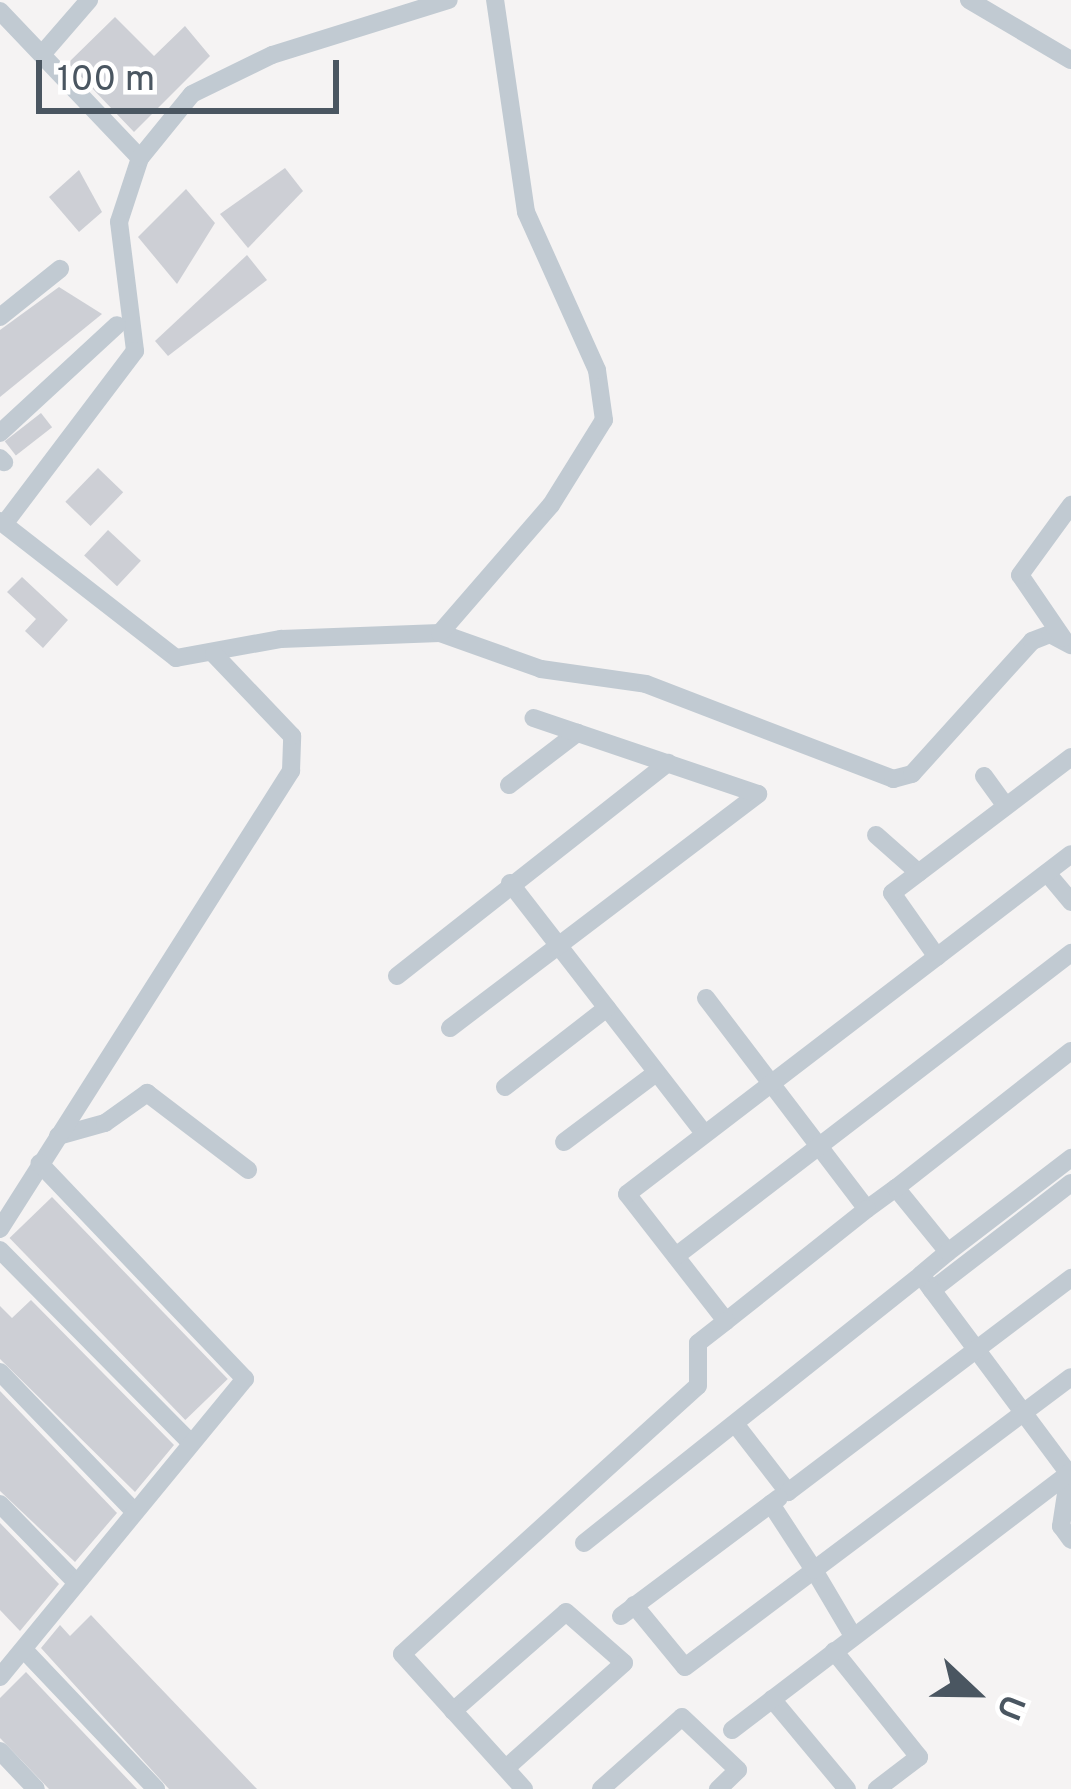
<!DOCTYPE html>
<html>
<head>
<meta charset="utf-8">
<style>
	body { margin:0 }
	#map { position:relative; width:1071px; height:1789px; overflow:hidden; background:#f5f3f3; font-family:Overpass,sans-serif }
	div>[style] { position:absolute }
	.building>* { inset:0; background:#cdcfd5; transform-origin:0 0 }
	.minor>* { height:18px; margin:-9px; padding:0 9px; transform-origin:9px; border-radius:9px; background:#c1cad2 }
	span { translate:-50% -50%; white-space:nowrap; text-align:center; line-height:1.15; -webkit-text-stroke:9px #fff; paint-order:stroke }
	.north { position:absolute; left:915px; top:1633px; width:120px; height:120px; -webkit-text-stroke:9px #fff; paint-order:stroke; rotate:112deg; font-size:33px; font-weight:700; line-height:48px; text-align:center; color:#4a5661 }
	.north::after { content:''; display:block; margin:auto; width:42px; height:54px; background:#4a5661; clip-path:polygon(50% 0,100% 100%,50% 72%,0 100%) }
	.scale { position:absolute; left:36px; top:60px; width:303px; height:54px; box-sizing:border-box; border:6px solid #4a5661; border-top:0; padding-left:15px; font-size:36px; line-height:42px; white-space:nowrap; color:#4a5661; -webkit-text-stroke:9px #fff; paint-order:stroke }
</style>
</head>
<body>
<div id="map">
	<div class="building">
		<i style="clip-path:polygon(115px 17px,154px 56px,185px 26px,210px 56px,134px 132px,68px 63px)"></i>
		<i style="clip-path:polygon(285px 168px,303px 191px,248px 248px,220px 214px)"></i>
		<i style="clip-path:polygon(79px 170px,102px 212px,79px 232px,49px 197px)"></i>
		<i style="clip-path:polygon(186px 189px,215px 223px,177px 284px,138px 237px)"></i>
		<i style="clip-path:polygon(247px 255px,267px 280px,168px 356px,155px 341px)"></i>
		<i style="clip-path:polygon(59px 287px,102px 314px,0 397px,0 330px)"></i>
		<i style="left:41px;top:413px;width:18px;height:46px;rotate:52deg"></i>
		<i style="left:98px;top:468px;width:35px;height:47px;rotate:44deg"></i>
		<i style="left:108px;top:530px;width:45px;height:35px;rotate:43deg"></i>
		<i style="clip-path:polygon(22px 577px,68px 620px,43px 648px,25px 631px,36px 619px,7px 592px)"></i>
		<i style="left:52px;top:1197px;width:253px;height:59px;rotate:46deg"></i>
		<i style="clip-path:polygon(31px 1300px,174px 1445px,135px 1492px,0 1359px,0 1306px,12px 1318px)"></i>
		<i style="clip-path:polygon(0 1391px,117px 1513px,75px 1562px,0 1491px)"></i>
		<i style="clip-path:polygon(0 1523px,59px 1584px,20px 1631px,0 1610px)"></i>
		<i style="clip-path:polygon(91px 1615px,123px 1649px,257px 1789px,169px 1789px,41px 1648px,60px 1625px,70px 1636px)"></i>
		<i style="clip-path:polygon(26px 1672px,137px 1789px,49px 1789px,0 1738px,0 1698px)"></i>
	</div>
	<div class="minor">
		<i style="left:969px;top:0;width:118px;rotate:30.5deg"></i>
		<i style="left:0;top:11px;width:203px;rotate:46.4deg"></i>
		<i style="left:140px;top:158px;width:67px;rotate:108.2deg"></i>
		<i style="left:119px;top:222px;width:130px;rotate:82.9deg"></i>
		<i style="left:135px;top:351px;width:216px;rotate:127.1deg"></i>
		<i style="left:44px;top:52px;width:69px;rotate:-49.1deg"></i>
		<i style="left:140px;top:158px;width:82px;rotate:-50.9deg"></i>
		<i style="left:192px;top:94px;width:89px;rotate:-26deg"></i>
		<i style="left:272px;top:55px;width:185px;rotate:-17.3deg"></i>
		<i style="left:0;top:317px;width:77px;rotate:-38.7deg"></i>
		<i style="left:0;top:433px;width:159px;rotate:-42.7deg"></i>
		<i style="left:0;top:458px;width:6px;rotate:45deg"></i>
		<i style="left:0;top:521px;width:223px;rotate:37.9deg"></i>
		<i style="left:176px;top:658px;width:107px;rotate:-10.3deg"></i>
		<i style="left:281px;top:639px;width:159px;rotate:-2.2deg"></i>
		<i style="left:440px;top:633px;width:107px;rotate:19.6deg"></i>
		<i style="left:541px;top:669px;width:106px;rotate:8.1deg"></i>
		<i style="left:646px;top:684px;width:265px;rotate:21deg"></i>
		<i style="left:893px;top:779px;width:20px;rotate:-15deg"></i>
		<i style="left:912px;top:774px;width:179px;rotate:-47.9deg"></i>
		<i style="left:1032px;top:641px;width:19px;rotate:-21deg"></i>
		<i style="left:1050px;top:634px;width:24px;rotate:28deg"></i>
		<i style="left:440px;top:633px;width:169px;rotate:-49.1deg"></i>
		<i style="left:551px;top:505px;width:100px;rotate:-58.1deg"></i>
		<i style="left:604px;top:420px;width:50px;rotate:-98deg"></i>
		<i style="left:597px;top:370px;width:173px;rotate:-114.2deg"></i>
		<i style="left:526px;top:212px;width:214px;rotate:-98.3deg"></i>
		<i style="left:1063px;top:638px;width:76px;rotate:-124.3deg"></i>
		<i style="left:1020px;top:575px;width:87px;rotate:-53.9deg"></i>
		<i style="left:984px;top:776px;width:37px;rotate:54deg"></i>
		<i style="left:509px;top:785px;width:86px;rotate:-37.4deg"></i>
		<i style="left:876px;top:835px;width:57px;rotate:41.5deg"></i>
		<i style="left:1047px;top:873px;width:38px;rotate:50deg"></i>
		<i style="left:510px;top:883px;width:316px;rotate:52.2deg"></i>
		<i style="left:937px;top:957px;width:78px;rotate:-125.1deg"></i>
		<i style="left:892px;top:893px;width:225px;rotate:-37.2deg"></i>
		<i style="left:397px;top:976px;width:345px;rotate:-38.2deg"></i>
		<i style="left:706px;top:998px;width:265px;rotate:52.7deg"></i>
		<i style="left:867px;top:1209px;width:36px;rotate:-36deg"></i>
		<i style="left:896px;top:1188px;width:82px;rotate:50.9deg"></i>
		<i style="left:948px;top:1252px;width:35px;rotate:140deg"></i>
		<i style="left:921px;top:1275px;width:19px;rotate:54deg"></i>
		<i style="left:450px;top:1028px;width:387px;rotate:-37.2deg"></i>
		<i style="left:758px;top:794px;width:237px;rotate:-161.3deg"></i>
		<i style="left:505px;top:1087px;width:129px;rotate:-37.8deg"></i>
		<i style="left:58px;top:1136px;width:49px;rotate:-15.5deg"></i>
		<i style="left:105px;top:1123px;width:52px;rotate:-35.5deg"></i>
		<i style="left:147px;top:1093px;width:127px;rotate:37.3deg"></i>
		<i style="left:564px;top:1142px;width:115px;rotate:-36.9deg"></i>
		<i style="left:1071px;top:1183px;width:175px;rotate:142.4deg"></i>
		<i style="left:932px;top:1290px;width:229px;rotate:53.3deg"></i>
		<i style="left:1069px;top:1474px;width:53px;rotate:98.7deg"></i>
		<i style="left:1061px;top:1526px;width:17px;rotate:54deg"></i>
		<i style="left:896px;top:1188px;width:222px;rotate:-38.1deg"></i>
		<i style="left:867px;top:1209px;width:180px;rotate:141.5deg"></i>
		<i style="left:726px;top:1321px;width:161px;rotate:-127.9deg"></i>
		<i style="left:627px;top:1194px;width:559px;rotate:-37.44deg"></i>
		<i style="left:0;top:1229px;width:543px;rotate:-57.57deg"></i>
		<i style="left:291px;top:771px;width:35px;rotate:-88deg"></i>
		<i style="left:292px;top:736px;width:113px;rotate:-133.6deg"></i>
		<i style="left:0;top:1250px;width:272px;rotate:45.3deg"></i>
		<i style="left:948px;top:1252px;width:155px;rotate:-37.4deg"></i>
		<i style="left:676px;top:1256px;width:498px;rotate:-37.5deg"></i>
		<i style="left:0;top:1372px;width:192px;rotate:46.1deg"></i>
		<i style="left:736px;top:1425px;width:85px;rotate:52.2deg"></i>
		<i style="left:788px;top:1492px;width:355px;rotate:-37.1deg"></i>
		<i style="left:0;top:1504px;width:106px;rotate:45.8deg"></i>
		<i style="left:584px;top:1543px;width:431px;rotate:-38.5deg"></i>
		<i style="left:634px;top:1605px;width:80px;rotate:50.6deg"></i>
		<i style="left:685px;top:1667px;width:161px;rotate:-36.9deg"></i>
		<i style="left:814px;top:1570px;width:79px;rotate:-123.1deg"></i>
		<i style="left:621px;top:1616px;width:197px;rotate:-36.8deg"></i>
		<i style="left:853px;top:1636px;width:77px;rotate:-120.6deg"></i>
		<i style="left:814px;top:1570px;width:321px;rotate:-36.9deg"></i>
		<i style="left:834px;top:1651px;width:136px;rotate:51.3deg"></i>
		<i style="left:919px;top:1757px;width:53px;rotate:142.7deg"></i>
		<i style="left:28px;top:1654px;width:186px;rotate:46.5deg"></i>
		<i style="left:0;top:1677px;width:386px;rotate:-50.6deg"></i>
		<i style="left:245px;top:1379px;width:298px;rotate:-133.6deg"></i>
		<i style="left:772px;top:1699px;width:117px;rotate:50.2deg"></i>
		<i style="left:453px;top:1711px;width:150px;rotate:-41.2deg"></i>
		<i style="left:566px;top:1612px;width:77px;rotate:41.3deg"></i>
		<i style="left:624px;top:1663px;width:158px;rotate:138.3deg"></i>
		<i style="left:732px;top:1730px;width:426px;rotate:-37.3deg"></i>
		<i style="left:0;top:1751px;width:52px;rotate:46.5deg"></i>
		<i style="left:524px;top:1789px;width:182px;rotate:-132.1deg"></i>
		<i style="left:402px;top:1654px;width:399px;rotate:-42.2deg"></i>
		<i style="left:698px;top:1386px;width:43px;rotate:-90deg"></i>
		<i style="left:698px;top:1343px;width:36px;rotate:-38deg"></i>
		<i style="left:601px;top:1789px;width:108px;rotate:-41.6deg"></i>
		<i style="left:682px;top:1717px;width:77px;rotate:43.4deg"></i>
		<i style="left:738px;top:1770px;width:28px;rotate:136deg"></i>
	</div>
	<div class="north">U</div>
	<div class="scale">100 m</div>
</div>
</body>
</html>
